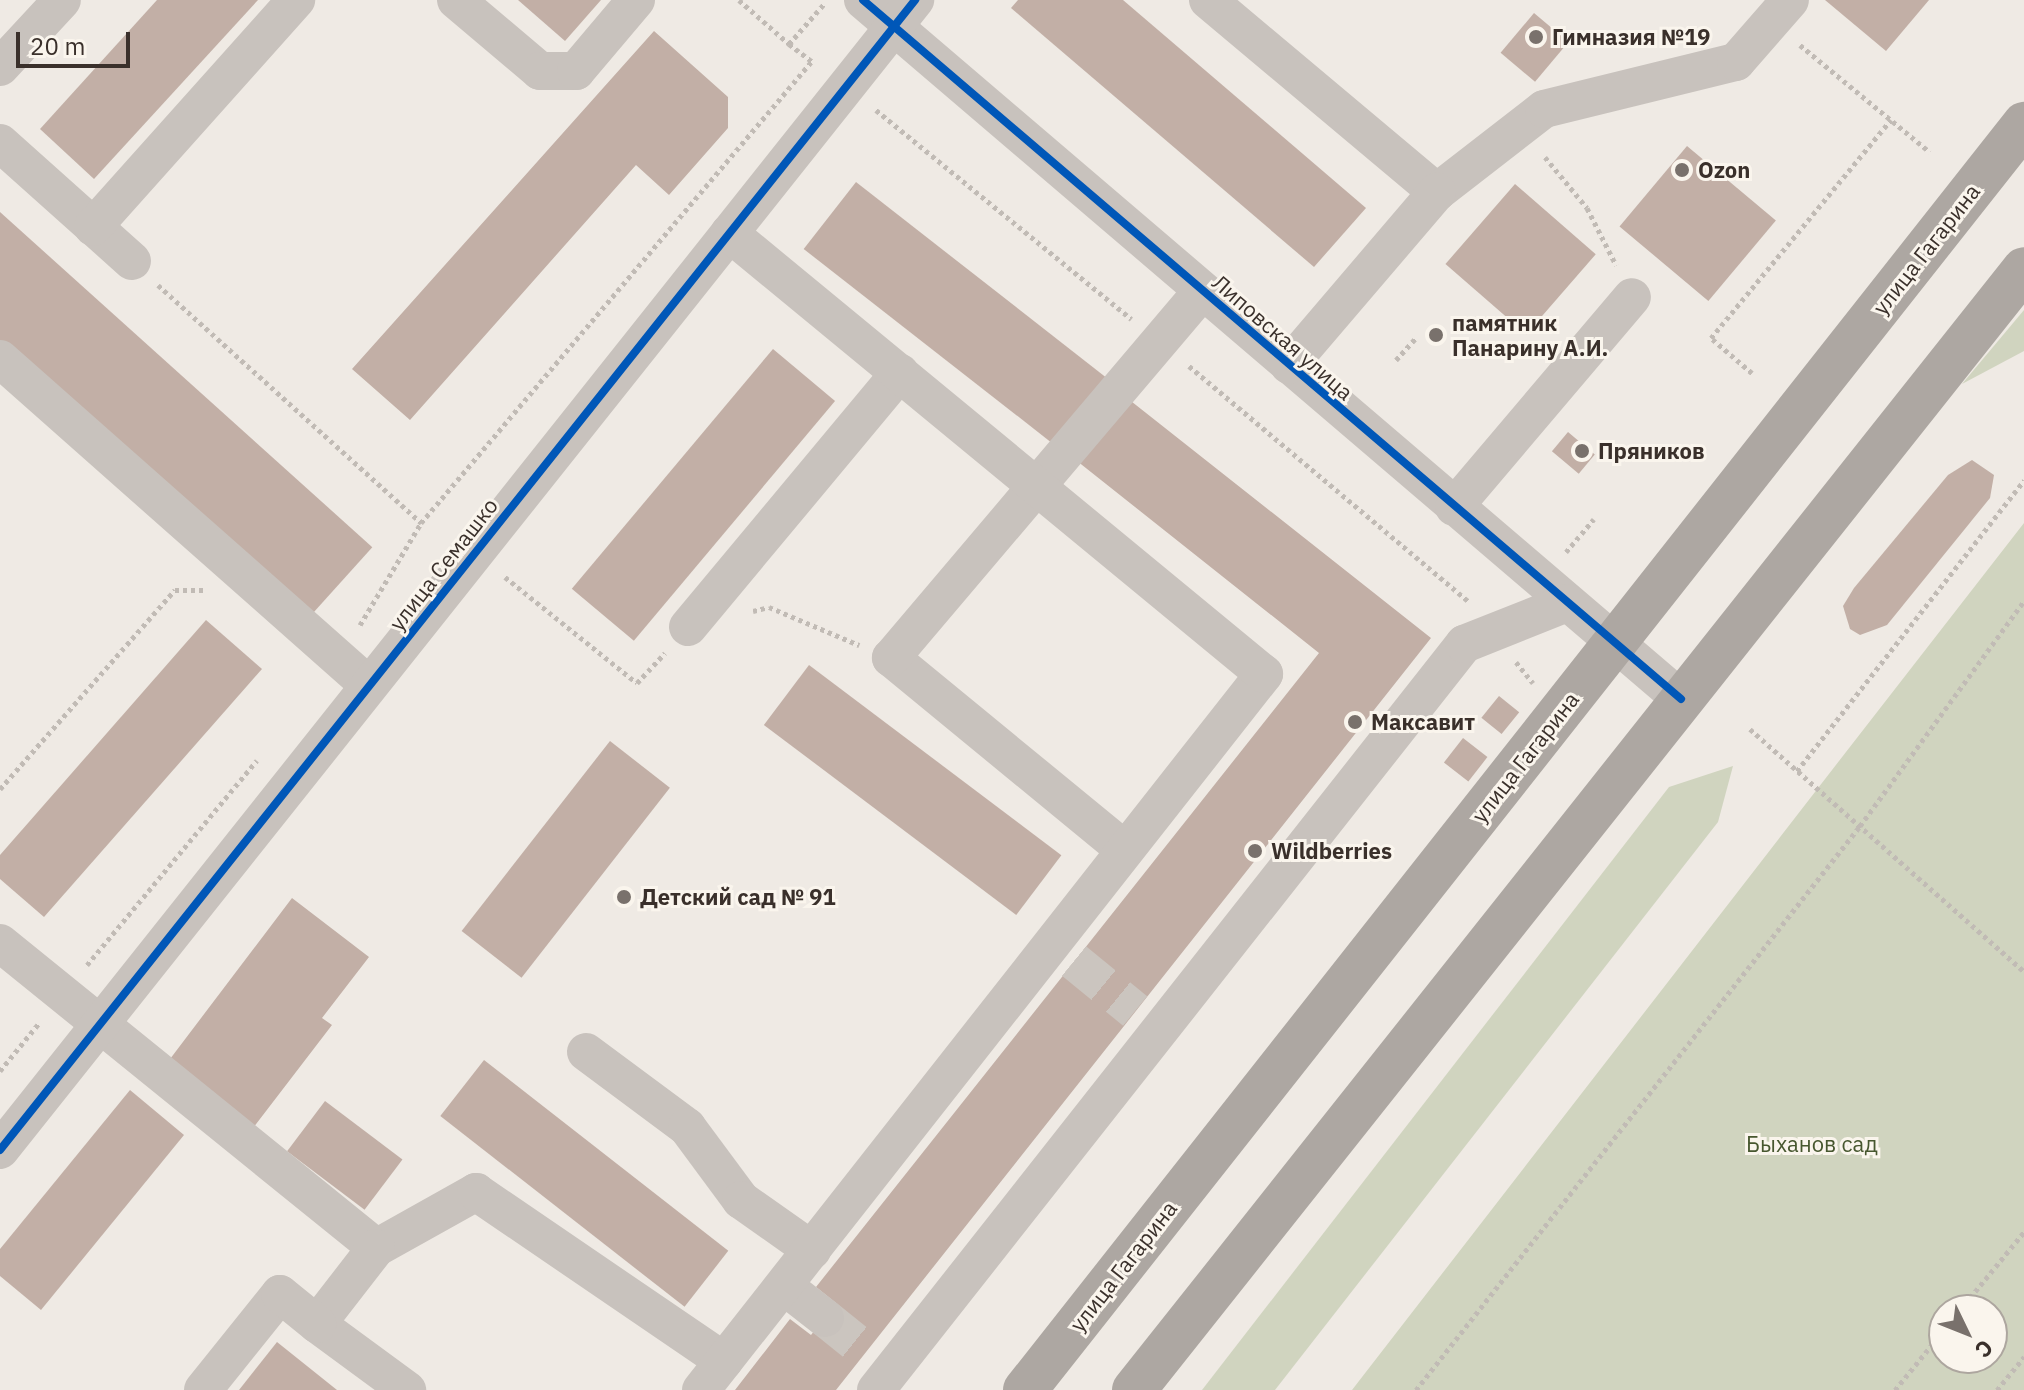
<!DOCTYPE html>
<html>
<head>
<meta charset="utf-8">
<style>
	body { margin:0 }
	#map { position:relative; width:2024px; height:1390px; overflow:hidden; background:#efeae4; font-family:"IBM Plex Sans",sans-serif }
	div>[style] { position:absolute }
	.green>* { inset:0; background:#d0d4bf }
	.building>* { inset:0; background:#c2afa6; transform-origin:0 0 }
	.minor-tunnel>* { height:38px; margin-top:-19px; transform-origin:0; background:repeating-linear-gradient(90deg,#cbc5bf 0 38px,transparent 0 57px) }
	.path>* { height:5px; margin-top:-2.5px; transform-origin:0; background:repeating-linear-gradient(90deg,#c1bbb5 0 4px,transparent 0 8px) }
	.minor>* { height:38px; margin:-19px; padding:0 19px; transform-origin:19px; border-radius:19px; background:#c8c2bd }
	.major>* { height:44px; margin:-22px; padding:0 22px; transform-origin:22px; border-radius:22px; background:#ada7a2 }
	.cycleway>* { height:8px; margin:-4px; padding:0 4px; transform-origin:4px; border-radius:4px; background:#0057b8 }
	.dots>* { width:22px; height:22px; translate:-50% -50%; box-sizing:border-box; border:4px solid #faf5ed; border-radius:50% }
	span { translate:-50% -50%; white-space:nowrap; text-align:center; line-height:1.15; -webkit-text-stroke:6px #faf5ed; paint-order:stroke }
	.poi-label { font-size:22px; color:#3a302b; font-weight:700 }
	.left { translate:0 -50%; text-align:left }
	.street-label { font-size:22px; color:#3a302b }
	.park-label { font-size:22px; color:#47572f }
	.north { position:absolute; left:1928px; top:1294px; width:80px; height:80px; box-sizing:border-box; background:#faf5ed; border:2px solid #ada69f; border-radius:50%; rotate:133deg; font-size:22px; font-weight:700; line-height:32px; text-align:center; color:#3a302b }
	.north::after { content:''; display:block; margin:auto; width:28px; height:36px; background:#79716c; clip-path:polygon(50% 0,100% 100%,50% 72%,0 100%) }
	.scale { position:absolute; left:16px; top:32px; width:114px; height:36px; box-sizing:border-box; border:4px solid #3a302b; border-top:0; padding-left:10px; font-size:24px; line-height:28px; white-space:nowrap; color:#3a302b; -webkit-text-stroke:6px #faf5ed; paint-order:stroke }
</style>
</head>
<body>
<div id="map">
	<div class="green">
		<i style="clip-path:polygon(2024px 310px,2024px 351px,1962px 384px)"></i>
		<i style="clip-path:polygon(evenodd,2024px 523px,2024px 1390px,1352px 1390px,1839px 761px,2024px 523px,1944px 1310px,1992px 1310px,1992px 1358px,1944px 1358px,1944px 1310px)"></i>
		<i style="clip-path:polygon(1733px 766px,1718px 822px,1275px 1390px,1202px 1390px,1669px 787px)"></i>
	</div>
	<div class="building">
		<i style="clip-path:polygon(157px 0,258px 0,94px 179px,40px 129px)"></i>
		<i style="clip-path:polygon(518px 0,601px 0,565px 41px)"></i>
		<i style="clip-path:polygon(1018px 0,1123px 0,1366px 208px,1314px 267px,1011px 8px)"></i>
		<i style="clip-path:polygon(1825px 0,1929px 0,1886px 51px)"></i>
		<i style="left:1534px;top:13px;width:45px;height:52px;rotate:40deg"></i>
		<i style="clip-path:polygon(654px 31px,728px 97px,728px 128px,669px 195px,636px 165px,410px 420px,352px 369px)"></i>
		<i style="left:1687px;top:146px;width:116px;height:105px;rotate:40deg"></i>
		<i style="left:856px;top:182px;width:317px;height:85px;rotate:38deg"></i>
		<i style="left:1515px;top:184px;width:107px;height:106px;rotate:41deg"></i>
		<i style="left:0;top:212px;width:501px;height:98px;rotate:42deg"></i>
		<i style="left:773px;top:349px;width:81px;height:313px;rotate:40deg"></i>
		<i style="clip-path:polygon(1122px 394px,1431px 638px,836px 1390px,735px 1390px,790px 1319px,811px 1335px,836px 1303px,816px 1287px,1319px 653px,1072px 457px)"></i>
		<i style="left:1568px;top:432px;width:35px;height:25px;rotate:40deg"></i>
		<i style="clip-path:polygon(1972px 460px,1994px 475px,1990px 498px,1887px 625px,1860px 635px,1850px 629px,1843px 606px,1854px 588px,1948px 475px)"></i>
		<i style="clip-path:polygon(206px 620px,262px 669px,44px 917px,0 879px,0 855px)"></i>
		<i style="left:809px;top:665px;width:316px;height:75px;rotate:37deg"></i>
		<i style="left:1499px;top:696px;width:26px;height:28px;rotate:39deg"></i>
		<i style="left:1463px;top:738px;width:31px;height:31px;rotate:38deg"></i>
		<i style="left:610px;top:741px;width:76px;height:241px;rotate:38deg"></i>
		<i style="clip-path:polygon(292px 898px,369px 957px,322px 1018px,332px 1025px,253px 1128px,167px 1063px)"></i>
		<i style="left:484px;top:1060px;width:310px;height:71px;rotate:38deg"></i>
		<i style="clip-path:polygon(130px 1090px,184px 1135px,41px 1310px,0 1276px,0 1249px)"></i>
		<i style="left:325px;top:1101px;width:97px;height:63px;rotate:37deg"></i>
		<i style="clip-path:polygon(277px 1342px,337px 1390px,239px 1390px)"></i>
	</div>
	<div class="minor-tunnel">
		<i style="left:1074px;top:961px;width:79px;rotate:39.3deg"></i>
		<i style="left:825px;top:1318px;width:53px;rotate:38.8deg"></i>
	</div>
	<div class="path">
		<i style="left:739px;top:0;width:67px;rotate:41.3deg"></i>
		<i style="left:789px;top:44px;width:53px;rotate:-48.8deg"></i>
		<i style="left:789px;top:44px;width:31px;rotate:37deg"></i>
		<i style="left:1800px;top:45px;width:168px;rotate:39.5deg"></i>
		<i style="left:876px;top:110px;width:330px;rotate:39.3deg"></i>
		<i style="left:1545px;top:157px;width:66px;rotate:50.5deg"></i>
		<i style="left:1587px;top:208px;width:64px;rotate:63deg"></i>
		<i style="left:158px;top:285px;width:355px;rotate:42.1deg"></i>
		<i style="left:1396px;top:360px;width:30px;rotate:-48deg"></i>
		<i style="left:1189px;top:366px;width:365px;rotate:40.1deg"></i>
		<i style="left:1752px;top:373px;width:54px;rotate:-139.5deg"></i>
		<i style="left:1711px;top:338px;width:283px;rotate:-50.5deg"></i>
		<i style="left:1566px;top:552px;width:43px;rotate:-49.7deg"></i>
		<i style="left:505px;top:577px;width:169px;rotate:38.8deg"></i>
		<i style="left:637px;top:683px;width:41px;rotate:-47deg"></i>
		<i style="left:753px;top:611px;width:16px;rotate:-14deg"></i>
		<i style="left:769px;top:607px;width:98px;rotate:22.9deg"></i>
		<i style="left:360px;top:625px;width:119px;rotate:-59.1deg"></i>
		<i style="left:421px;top:523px;width:605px;rotate:-49.76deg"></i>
		<i style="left:1516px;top:662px;width:27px;rotate:51deg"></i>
		<i style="left:1750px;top:729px;width:366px;rotate:41.5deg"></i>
		<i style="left:1797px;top:771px;width:369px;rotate:-52deg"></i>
		<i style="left:0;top:789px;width:265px;rotate:-48.7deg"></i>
		<i style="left:175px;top:590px;width:30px"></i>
		<i style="left:87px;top:965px;width:266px;rotate:-50.3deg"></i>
		<i style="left:0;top:1071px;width:63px;rotate:-50.8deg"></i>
		<i style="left:1960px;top:1310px;width:101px;rotate:-50.6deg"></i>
		<i style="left:1416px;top:1390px;width:718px;rotate:-51.79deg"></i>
		<i style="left:1860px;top:826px;width:278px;rotate:-53.9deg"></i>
		<i style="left:1895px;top:1390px;width:77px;rotate:-50.8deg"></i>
		<i style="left:1997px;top:1390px;width:43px;rotate:-50.7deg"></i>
	</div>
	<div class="minor">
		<i style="left:456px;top:0;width:110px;rotate:40.2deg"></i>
		<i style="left:540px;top:71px;width:36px"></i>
		<i style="left:576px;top:71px;width:93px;rotate:-49.8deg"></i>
		<i style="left:863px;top:0;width:1076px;rotate:40.51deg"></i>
		<i style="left:1208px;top:0;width:299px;rotate:40deg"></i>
		<i style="left:1437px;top:192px;width:135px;rotate:-37.8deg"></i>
		<i style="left:1544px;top:109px;width:198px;rotate:-13.8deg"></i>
		<i style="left:1736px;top:62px;width:82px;rotate:-48.9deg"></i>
		<i style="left:0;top:67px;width:91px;rotate:-47.2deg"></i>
		<i style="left:0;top:143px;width:177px;rotate:41.8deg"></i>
		<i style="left:93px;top:227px;width:305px;rotate:-48.2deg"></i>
		<i style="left:0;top:359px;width:492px;rotate:41.5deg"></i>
		<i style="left:1289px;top:365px;width:228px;rotate:-49.5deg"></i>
		<i style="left:1454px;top:507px;width:275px;rotate:-49.7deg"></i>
		<i style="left:688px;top:627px;width:331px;rotate:-50.2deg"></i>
		<i style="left:1125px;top:850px;width:303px;rotate:-140.6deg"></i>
		<i style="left:891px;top:658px;width:481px;rotate:-49.7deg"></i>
		<i style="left:0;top:943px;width:484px;rotate:39deg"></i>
		<i style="left:376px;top:1248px;width:115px;rotate:-29.2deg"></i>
		<i style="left:476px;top:1192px;width:300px;rotate:34.3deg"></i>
		<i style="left:586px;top:1052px;width:126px;rotate:36.6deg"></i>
		<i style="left:687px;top:1127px;width:91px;rotate:53.5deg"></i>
		<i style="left:741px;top:1200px;width:87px;rotate:35.2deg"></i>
		<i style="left:0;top:1150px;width:1470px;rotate:-51.49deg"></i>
		<i style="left:376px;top:1248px;width:96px;rotate:127.8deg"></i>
		<i style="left:317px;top:1324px;width:112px;rotate:36.3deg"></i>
		<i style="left:784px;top:1286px;width:52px;rotate:38deg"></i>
		<i style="left:203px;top:1390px;width:123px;rotate:-51.3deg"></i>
		<i style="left:280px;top:1294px;width:48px;rotate:39deg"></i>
		<i style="left:701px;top:1390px;width:911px;rotate:-51.82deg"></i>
		<i style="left:1264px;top:674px;width:693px;rotate:-140.5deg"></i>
		<i style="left:876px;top:1390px;width:950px;rotate:-51.75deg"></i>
		<i style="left:1464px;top:644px;width:111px;rotate:-21.7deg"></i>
	</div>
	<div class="major">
		<i style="left:1025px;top:1390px;width:1613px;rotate:-51.72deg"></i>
		<i style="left:1134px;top:1390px;width:1431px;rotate:-51.55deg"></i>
	</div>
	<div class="cycleway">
		<i style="left:863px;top:0;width:1076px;rotate:40.51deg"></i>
		<i style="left:0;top:1150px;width:1470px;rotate:-51.49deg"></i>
	</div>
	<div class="dots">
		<i style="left:1536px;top:37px;background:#79716c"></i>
		<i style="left:1682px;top:170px;background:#79716c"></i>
		<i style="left:1436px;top:335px;background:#79716c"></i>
		<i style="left:1582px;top:451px;background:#79716c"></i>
		<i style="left:1355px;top:722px;background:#79716c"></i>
		<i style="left:1255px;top:851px;background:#79716c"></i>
		<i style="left:624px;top:897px;background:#79716c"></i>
	</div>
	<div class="poi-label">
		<span class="left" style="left:1552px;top:37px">Гимназия №19</span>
		<span class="left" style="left:1698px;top:170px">Ozon</span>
		<span class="left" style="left:1452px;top:335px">памятник<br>Панарину А.И.</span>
		<span class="left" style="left:1598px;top:451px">Пряников</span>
		<span class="left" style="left:1371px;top:722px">Максавит</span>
		<span class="left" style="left:1271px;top:851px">Wildberries</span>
		<span class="left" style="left:640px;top:897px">Детский сад № 91</span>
	</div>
	<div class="street-label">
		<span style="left:1926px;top:249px;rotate:-52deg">улица Гагарина</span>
		<span style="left:1283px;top:337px;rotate:41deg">Липовская улица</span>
		<span style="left:443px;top:564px;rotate:-52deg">улица Семашко</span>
		<span style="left:1525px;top:757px;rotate:-52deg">улица Гагарина</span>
		<span style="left:1123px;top:1266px;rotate:-52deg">улица Гагарина</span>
	</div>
	<div class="park-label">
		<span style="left:1812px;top:1144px">Быханов сад</span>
	</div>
	<div class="north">С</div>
	<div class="scale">20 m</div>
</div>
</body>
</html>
